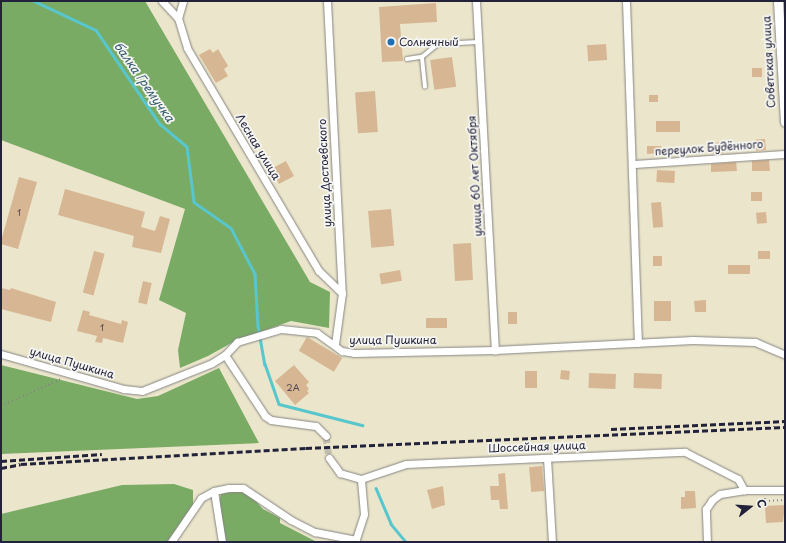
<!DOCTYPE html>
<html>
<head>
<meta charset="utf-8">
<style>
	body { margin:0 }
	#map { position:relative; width:786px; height:543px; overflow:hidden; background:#ebe6cb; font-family:"Playpen Sans",sans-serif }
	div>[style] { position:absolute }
	.forest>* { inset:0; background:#7aab65 }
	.stream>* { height:2.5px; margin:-1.25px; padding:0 1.25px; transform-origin:1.25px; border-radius:1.25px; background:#58c6cd }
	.building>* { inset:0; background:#d7b693; transform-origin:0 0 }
	.minor-tunnel>* { height:7px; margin-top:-3.5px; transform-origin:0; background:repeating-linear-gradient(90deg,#c3bfae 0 7px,transparent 0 10.5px) }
	.path>* { height:1.5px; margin-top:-0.75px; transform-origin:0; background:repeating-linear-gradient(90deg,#868483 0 1px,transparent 0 4px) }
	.roads { filter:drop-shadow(0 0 1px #868483) drop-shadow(0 0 1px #868483) }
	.service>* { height:3.5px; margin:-1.75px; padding:0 1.75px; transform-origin:1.75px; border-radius:1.75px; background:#fff }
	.minor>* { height:7px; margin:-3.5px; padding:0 3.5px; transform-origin:3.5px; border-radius:3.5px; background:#fff }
	.tertiary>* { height:9px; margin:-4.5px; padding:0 4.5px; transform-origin:4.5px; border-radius:4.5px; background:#fff }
	.rail>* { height:2.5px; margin-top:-1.25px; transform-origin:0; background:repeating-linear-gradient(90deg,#22223b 0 6px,transparent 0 9px) }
	.dots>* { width:11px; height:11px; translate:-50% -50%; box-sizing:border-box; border:2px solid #f6f6f2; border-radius:50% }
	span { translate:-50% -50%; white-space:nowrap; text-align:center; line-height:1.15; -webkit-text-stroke:3.5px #f6f6f2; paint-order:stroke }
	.number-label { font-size:9px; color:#4f4751 }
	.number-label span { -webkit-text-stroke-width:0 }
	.poi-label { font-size:11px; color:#22223b }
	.left { translate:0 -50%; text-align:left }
	.street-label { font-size:11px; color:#22223b }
	.water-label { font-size:12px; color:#355b6e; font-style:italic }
	.frame { position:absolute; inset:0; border:2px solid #22223b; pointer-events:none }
	.north { position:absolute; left:730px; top:487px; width:40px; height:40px; -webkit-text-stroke:3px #f6f6f2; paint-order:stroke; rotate:73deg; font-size:11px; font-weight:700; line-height:16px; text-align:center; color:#22223b }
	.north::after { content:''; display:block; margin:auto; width:14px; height:18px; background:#22223b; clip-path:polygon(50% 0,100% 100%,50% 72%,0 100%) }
</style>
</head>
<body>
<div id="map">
	<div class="forest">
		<i style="clip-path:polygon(1px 1px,145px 1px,310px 282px,330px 292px,329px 328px,291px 321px,235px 341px,208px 356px,180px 368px,178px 350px,186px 313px,159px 300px,185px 209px,1px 140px)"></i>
		<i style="clip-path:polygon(1px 365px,137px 399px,158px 396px,219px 368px,259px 443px,1px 454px)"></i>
		<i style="clip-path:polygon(174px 484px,193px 490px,193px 505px,167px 542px,1px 542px,1px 514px,122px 485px)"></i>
		<i style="clip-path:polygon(238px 491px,250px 495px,263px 509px,280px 518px,280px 523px,317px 542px,224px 542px,218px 505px,221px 494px)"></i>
	</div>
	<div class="stream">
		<i style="left:34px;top:1px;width:68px;rotate:25.1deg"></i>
		<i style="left:96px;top:30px;width:114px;rotate:55.8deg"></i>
		<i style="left:160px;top:124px;width:35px;rotate:40deg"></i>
		<i style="left:187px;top:147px;width:55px;rotate:82.7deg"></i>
		<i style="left:194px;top:202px;width:45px;rotate:35.1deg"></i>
		<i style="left:231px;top:228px;width:52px;rotate:62.4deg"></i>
		<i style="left:255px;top:274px;width:52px;rotate:86.7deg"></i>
		<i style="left:258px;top:326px;width:39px;rotate:80deg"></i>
		<i style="left:265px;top:364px;width:42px;rotate:70.7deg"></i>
		<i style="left:279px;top:404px;width:86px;rotate:14.2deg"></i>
		<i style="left:376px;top:488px;width:39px;rotate:67deg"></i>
		<i style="left:391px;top:524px;width:23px;rotate:50deg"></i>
	</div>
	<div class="building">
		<i style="clip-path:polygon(436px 3px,437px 22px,400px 24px,403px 61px,382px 62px,379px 7px)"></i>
		<i style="left:606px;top:44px;width:16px;height:19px;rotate:86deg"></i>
		<i style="clip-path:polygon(210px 49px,213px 53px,218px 49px,228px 66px,224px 69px,228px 76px,216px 83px,199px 55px)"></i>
		<i style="left:452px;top:57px;width:30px;height:22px;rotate:82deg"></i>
		<i style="left:752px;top:68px;width:10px;height:9px"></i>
		<i style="left:375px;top:91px;width:41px;height:20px;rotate:86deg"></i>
		<i style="left:649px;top:95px;width:9px;height:7px"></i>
		<i style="left:656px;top:121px;width:24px;height:11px"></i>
		<i style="left:765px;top:139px;width:11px;height:10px;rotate:85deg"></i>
		<i style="left:723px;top:142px;width:11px;height:11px;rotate:85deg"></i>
		<i style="clip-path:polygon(647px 146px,661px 146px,662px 153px,647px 154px)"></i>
		<i style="clip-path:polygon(769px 160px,770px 171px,752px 171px,752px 161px)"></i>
		<i style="left:286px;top:161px;width:17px;height:17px;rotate:62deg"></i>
		<i style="clip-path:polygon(736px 162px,737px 171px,711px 172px,711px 164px)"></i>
		<i style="left:657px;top:170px;width:18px;height:12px;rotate:3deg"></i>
		<i style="clip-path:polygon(19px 177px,37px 182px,18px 249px,1px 244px,1px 241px)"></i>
		<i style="clip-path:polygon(65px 189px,145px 212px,141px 227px,155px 231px,160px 216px,170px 219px,161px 253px,132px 247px,134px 236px,58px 215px)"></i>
		<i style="left:762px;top:192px;width:9px;height:11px;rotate:90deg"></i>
		<i style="left:661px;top:202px;width:25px;height:10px;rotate:85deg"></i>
		<i style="left:391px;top:209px;width:37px;height:23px;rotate:85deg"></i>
		<i style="left:766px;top:212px;width:11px;height:10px;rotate:85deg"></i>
		<i style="left:471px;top:243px;width:37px;height:18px;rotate:87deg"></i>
		<i style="left:94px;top:251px;width:11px;height:43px;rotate:15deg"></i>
		<i style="left:758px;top:251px;width:12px;height:8px"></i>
		<i style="left:653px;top:256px;width:9px;height:10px"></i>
		<i style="left:750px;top:265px;width:9px;height:22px;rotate:90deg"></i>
		<i style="left:400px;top:270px;width:11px;height:21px;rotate:80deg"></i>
		<i style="left:143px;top:281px;width:9px;height:22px;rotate:13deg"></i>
		<i style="clip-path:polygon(1px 288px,10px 290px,11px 288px,56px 302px,51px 322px,1px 309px)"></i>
		<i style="clip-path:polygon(706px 300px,706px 312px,695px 312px,694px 301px)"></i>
		<i style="left:654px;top:301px;width:17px;height:20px"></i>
		<i style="clip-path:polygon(83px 310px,90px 312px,89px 315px,121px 324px,122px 320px,128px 322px,123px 343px,103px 338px,102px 343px,95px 342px,97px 336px,77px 331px)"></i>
		<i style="left:508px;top:312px;width:9px;height:12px"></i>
		<i style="left:447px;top:318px;width:10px;height:21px;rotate:90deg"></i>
		<i style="left:307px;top:337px;width:41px;height:16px;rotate:31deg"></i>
		<i style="clip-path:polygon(294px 365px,309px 382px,306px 385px,309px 389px,307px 391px,309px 393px,295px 405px,275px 381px)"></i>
		<i style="left:561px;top:370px;width:9px;height:9px;rotate:6deg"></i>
		<i style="left:525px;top:371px;width:12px;height:17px"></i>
		<i style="left:589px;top:373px;width:27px;height:15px;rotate:2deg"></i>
		<i style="left:634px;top:373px;width:28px;height:15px;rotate:2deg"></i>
		<i style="left:542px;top:466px;width:25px;height:13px;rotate:85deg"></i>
		<i style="clip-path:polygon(505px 473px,508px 509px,500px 509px,499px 500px,491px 500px,490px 486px,499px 486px,498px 474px)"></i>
		<i style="clip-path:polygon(443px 486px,445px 505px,432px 509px,427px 490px)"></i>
		<i style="clip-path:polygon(685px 491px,695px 491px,696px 508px,681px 509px,681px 497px,685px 497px)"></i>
		<i style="clip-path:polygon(785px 505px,783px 522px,766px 523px,765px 506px)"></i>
	</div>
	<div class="minor-tunnel">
		<i style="left:326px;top:436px;width:22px;rotate:82deg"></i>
	</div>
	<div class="path">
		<i style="left:1px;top:406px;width:66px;rotate:-24.2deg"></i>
		<i style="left:765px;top:498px;width:3px;rotate:90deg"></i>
		<i style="left:765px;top:501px;width:20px;rotate:-3deg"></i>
	</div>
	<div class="roads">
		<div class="service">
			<i style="left:407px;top:59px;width:15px;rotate:-8deg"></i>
			<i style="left:425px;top:87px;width:30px;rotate:-96deg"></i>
			<i style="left:422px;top:57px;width:21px;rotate:-39deg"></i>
			<i style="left:438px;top:44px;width:40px;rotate:-2.9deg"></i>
		</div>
		<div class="minor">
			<i style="left:162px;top:1px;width:23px;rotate:47deg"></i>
			<i style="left:183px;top:1px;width:18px;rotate:106deg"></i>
			<i style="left:178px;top:18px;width:31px;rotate:73deg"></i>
			<i style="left:187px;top:48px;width:259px;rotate:59.4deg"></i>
			<i style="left:319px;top:271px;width:32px;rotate:44deg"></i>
			<i style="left:327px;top:1px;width:292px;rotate:87.1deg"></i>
			<i style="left:342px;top:293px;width:51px;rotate:97.8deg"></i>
			<i style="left:476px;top:1px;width:350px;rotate:86.9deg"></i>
			<i style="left:626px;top:1px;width:342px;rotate:88deg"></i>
			<i style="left:634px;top:164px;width:151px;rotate:-3.8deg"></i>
			<i style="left:1px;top:354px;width:128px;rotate:15.9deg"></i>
			<i style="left:124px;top:389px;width:18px;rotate:6deg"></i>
			<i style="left:142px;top:391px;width:75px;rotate:-21.8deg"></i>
			<i style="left:212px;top:363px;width:15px;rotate:-32deg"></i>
			<i style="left:225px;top:355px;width:18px;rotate:-47deg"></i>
			<i style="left:237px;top:342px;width:46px;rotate:-16.5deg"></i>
			<i style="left:281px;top:329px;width:36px;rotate:6deg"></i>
			<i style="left:317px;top:333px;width:31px;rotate:36deg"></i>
			<i style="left:342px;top:351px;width:12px;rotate:9deg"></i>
			<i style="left:354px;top:353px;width:141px;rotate:-1.2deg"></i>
			<i style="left:495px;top:350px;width:198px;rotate:-2.9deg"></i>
			<i style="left:693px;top:340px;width:62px;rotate:1.8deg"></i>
			<i style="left:755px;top:342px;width:33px;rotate:23deg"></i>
			<i style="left:225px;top:355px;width:73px;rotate:56.7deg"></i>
			<i style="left:265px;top:416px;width:7px;rotate:34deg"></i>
			<i style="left:271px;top:420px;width:45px;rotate:7.6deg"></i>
			<i style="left:316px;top:426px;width:14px;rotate:45deg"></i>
			<i style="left:329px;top:458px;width:19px;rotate:54deg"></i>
			<i style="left:340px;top:473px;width:22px;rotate:16deg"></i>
			<i style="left:361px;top:479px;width:47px;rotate:-18.4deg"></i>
			<i style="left:406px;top:464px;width:279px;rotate:-2.5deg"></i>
			<i style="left:685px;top:452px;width:59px;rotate:27deg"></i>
			<i style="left:738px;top:479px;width:13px;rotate:61deg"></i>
			<i style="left:547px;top:458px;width:84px;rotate:86.6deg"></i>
			<i style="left:214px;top:491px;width:52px;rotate:81.1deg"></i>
			<i style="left:171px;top:542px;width:53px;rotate:-55.7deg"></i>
			<i style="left:201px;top:498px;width:15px;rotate:-28deg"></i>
			<i style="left:214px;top:491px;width:14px;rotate:-12deg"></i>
			<i style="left:228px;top:488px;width:15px"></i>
			<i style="left:243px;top:488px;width:58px;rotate:33.7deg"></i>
			<i style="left:291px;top:520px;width:27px;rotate:27deg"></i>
			<i style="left:315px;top:532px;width:42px;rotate:11deg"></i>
			<i style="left:355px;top:542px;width:29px;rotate:-72deg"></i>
			<i style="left:364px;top:514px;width:35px;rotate:-95deg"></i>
			<i style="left:707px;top:542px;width:33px;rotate:-92deg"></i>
			<i style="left:706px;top:509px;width:11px;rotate:-56deg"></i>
			<i style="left:712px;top:500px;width:10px;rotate:-37deg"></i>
			<i style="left:720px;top:494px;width:24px;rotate:-9deg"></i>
			<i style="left:744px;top:490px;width:41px"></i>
		</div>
		<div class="tertiary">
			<i style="left:778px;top:1px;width:121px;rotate:86.7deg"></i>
		</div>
	</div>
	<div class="rail">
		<i style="left:611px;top:429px;width:174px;rotate:-2.6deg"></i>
		<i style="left:1px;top:461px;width:101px;rotate:-4deg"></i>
		<i style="left:1px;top:468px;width:20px;rotate:-11deg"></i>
		<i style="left:21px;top:464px;width:285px;rotate:-3.2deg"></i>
		<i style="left:306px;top:448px;width:479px;rotate:-2.5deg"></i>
	</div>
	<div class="dots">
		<i style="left:391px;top:42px;background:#1f6fb2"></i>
	</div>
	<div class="number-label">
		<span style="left:19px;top:212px">1</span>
		<span style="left:102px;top:327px">1</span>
		<span style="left:293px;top:387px">2А</span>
	</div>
	<div class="poi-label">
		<span class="left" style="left:399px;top:42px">Солнечный</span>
	</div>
	<div class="street-label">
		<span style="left:769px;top:62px;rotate:-93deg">Советская улица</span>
		<span style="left:258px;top:147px;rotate:59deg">Лесная улица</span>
		<span style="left:709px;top:148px;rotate:-4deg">переулок Будённого</span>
		<span style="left:325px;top:173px;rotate:-93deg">улица Достоевского</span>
		<span style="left:475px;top:176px;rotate:-93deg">улица 60 лет Октября</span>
		<span style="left:393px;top:340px">улица Пушкина</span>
		<span style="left:72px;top:363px;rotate:16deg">улица Пушкина</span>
		<span style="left:537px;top:447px;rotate:-2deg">Шоссейная улица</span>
	</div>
	<div class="water-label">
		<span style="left:144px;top:82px;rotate:55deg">балка Гремучка</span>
	</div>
	<div class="frame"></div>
	<div class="north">С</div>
</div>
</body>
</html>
